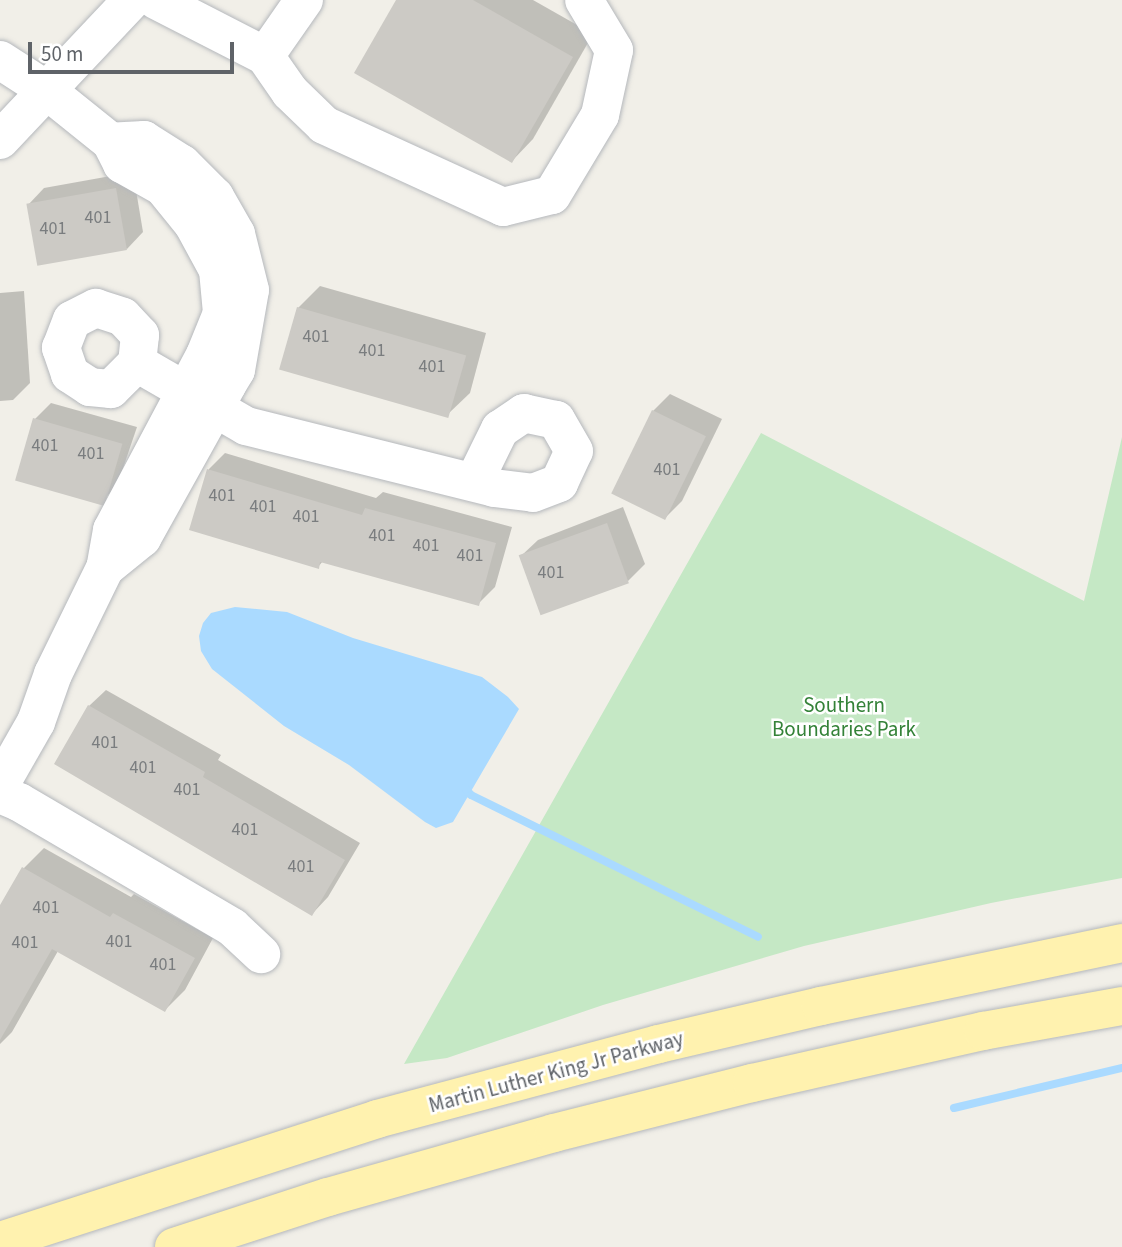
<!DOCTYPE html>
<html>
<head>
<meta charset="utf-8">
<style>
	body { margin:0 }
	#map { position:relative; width:1122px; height:1247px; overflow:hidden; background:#f1efe8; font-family:"Source Sans 3",sans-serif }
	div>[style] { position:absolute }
	.green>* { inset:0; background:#c5e8c5 }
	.water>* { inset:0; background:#aadaff }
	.shadow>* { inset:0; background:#0003 }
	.stream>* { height:8px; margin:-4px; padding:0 4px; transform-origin:4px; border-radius:4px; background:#aadaff }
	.building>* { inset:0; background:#cccac5; transform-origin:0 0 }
	.roads { filter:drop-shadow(0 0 2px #b5b8bc) drop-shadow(0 0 2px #b5b8bc) }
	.minor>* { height:38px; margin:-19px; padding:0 19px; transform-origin:19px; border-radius:19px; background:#fff }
	.major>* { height:38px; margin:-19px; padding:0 19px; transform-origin:19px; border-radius:19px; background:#fff2af }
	span { translate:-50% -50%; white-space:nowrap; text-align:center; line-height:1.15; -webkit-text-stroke:5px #fff; paint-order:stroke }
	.number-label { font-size:18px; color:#7a7d7f }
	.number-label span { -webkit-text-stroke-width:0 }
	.park-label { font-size:21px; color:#348238 }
	.street-label { font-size:21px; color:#5f6368 }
	.scale { position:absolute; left:28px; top:42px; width:206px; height:32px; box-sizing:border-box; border:4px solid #5f6368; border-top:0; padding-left:9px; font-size:21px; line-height:24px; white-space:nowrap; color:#5f6368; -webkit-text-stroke:5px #fff; paint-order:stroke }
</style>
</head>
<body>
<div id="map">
	<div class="green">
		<i style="clip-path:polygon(761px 433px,1084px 601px,1122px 437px,1122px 878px,991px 903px,804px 946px,603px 1005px,447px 1058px,404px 1064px)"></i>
	</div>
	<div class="water">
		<i style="clip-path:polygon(235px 607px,287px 612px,353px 638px,482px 677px,508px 697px,519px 709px,453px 822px,436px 828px,425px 822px,349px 765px,284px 726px,212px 669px,201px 651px,199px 636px,203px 623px,211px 613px)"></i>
	</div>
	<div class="shadow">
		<i style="clip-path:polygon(398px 0,533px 0,593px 34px,533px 139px,512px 161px)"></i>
		<i style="clip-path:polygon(133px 172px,143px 232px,127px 249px,28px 205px,44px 188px)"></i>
		<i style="clip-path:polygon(320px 286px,486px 333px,470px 393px,448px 414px,298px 308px)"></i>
		<i style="clip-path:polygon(24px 291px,30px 383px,13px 400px,0 401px,0 293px)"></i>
		<i style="clip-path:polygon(670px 394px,722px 419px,682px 501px,665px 518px,653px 411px)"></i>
		<i style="clip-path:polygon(51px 403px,137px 427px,117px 486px,100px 503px,35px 419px)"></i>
		<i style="clip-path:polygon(225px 453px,376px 498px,383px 492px,512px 527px,495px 587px,478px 604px,323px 561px,318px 567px,191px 529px,209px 469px)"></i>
		<i style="clip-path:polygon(623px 507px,645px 564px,628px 581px,521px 556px,538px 540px)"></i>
		<i style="clip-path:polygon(106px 690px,221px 755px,218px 760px,360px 843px,328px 897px,312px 914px,89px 706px)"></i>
		<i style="clip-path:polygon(44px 848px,131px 897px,134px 894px,213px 938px,185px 990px,165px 1010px,58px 951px,12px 1032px,0 1044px,0 909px,24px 868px)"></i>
	</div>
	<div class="stream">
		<i style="left:465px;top:788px;width:9px;rotate:49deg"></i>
		<i style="left:471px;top:795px;width:320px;rotate:26.3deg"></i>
		<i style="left:954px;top:1108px;width:173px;rotate:-13.4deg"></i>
	</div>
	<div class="building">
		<i style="clip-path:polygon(396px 0,473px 0,573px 57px,512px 163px,354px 73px)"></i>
		<i style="left:116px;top:188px;width:63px;height:91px;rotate:80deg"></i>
		<i style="left:297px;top:307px;width:176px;height:65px;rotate:16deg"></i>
		<i style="left:652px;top:410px;width:60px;height:93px;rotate:26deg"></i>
		<i style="left:33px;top:418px;width:93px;height:65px;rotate:16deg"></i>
		<i style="clip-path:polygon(207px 469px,362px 515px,365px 508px,496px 543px,479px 606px,320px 562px,319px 569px,189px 530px)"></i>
		<i style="left:607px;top:523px;width:64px;height:94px;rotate:70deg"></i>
		<i style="clip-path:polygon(88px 705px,205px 772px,203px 777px,345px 860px,312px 916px,54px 764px)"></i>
		<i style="clip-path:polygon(22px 867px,110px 917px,113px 913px,195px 958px,165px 1012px,52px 949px,0 1040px,0 905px)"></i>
	</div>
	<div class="roads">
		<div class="minor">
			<i style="left:156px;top:0;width:123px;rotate:27.2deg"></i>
			<i style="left:265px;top:56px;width:44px;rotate:55.2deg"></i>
			<i style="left:290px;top:92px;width:47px;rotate:44.1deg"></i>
			<i style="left:324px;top:125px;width:197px;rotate:24.6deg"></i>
			<i style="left:503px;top:207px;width:50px;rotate:-13.8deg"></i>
			<i style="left:552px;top:195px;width:93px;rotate:-59deg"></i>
			<i style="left:600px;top:115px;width:66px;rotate:-77.8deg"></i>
			<i style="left:614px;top:50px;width:58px;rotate:-121deg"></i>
			<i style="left:265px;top:56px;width:68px;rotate:-55.1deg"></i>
			<i style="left:0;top:60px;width:54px;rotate:32.8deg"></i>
			<i style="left:45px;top:89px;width:85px;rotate:38.8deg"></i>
			<i style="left:111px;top:142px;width:25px;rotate:63deg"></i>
			<i style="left:122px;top:164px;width:47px;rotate:29.3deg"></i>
			<i style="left:163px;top:187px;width:48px;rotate:51deg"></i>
			<i style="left:193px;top:224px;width:52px;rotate:61.5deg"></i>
			<i style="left:218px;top:270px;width:43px;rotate:84.7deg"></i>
			<i style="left:222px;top:313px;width:45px;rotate:112deg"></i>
			<i style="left:205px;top:355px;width:198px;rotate:118deg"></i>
			<i style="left:112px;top:530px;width:39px;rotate:100deg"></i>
			<i style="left:105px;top:568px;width:118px;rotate:116.1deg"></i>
			<i style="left:53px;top:674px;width:51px;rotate:109.5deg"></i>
			<i style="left:36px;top:722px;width:73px;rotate:119.7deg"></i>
			<i style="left:0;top:140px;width:192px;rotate:-46.7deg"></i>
			<i style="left:96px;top:308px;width:28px;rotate:18deg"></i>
			<i style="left:123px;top:317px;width:25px;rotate:47deg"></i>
			<i style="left:140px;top:335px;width:28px;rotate:96deg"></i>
			<i style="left:137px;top:363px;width:37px;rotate:135deg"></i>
			<i style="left:111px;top:389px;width:21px;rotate:-175deg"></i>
			<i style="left:90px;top:387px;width:24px;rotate:-147deg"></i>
			<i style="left:70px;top:374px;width:28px;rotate:-109deg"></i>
			<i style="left:61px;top:348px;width:30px;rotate:-69deg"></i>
			<i style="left:72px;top:320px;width:27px;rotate:-27deg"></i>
			<i style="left:137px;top:363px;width:126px;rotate:30deg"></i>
			<i style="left:246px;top:426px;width:256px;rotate:14deg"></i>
			<i style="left:494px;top:488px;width:39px;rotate:7deg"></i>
			<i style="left:533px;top:493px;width:28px;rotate:-21deg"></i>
			<i style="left:559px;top:483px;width:35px;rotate:-65deg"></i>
			<i style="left:574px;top:451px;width:36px;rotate:-120deg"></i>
			<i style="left:556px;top:420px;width:33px;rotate:-168deg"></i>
			<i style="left:524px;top:413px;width:29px;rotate:146deg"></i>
			<i style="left:500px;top:429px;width:59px;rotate:116.1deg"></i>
			<i style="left:105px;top:568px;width:48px;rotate:-39deg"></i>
			<i style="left:142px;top:538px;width:175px;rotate:-60.9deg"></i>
			<i style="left:227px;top:385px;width:17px;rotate:-59deg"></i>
			<i style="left:236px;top:370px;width:81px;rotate:-80.1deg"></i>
			<i style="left:250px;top:290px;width:58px;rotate:-104deg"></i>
			<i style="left:236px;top:234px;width:43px;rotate:-119.6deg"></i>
			<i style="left:215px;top:197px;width:47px;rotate:-135deg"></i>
			<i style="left:182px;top:164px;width:45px;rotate:-147.7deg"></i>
			<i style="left:144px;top:140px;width:33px;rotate:177deg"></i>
			<i style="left:0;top:794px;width:21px;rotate:23deg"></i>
			<i style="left:19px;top:802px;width:247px;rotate:30.4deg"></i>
			<i style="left:232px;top:927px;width:40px;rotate:43deg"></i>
		</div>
		<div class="major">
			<i style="left:0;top:1241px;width:396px;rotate:-17.9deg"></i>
			<i style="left:377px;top:1119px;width:292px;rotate:-14.9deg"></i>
			<i style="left:659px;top:1044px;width:166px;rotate:-13.2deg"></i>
			<i style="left:821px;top:1006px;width:308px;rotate:-11.8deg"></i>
			<i style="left:174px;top:1247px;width:162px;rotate:-18deg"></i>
			<i style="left:328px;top:1197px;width:235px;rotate:-15.8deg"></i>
			<i style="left:554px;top:1133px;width:204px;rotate:-14.2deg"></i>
			<i style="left:752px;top:1083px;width:237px;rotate:-12.7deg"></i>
			<i style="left:983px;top:1031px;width:141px;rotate:-10.2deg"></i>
		</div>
	</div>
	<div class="number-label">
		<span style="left:98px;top:218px">401</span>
		<span style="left:53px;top:229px">401</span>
		<span style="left:316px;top:337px">401</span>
		<span style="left:372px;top:351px">401</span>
		<span style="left:432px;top:367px">401</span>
		<span style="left:45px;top:446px">401</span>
		<span style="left:91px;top:454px">401</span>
		<span style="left:667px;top:470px">401</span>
		<span style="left:222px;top:496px">401</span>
		<span style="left:263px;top:507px">401</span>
		<span style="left:306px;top:517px">401</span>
		<span style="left:382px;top:536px">401</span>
		<span style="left:426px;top:546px">401</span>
		<span style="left:470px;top:556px">401</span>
		<span style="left:551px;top:573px">401</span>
		<span style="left:105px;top:743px">401</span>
		<span style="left:143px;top:768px">401</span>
		<span style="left:187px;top:790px">401</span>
		<span style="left:245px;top:830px">401</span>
		<span style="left:301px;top:867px">401</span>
		<span style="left:46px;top:908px">401</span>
		<span style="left:119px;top:942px">401</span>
		<span style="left:25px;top:943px">401</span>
		<span style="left:163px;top:965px">401</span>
	</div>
	<div class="park-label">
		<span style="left:844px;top:717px">Southern<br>Boundaries Park</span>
	</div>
	<div class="street-label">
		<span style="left:556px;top:1072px;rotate:-15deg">Martin Luther King Jr Parkway</span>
	</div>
	<div class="scale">50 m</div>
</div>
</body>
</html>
